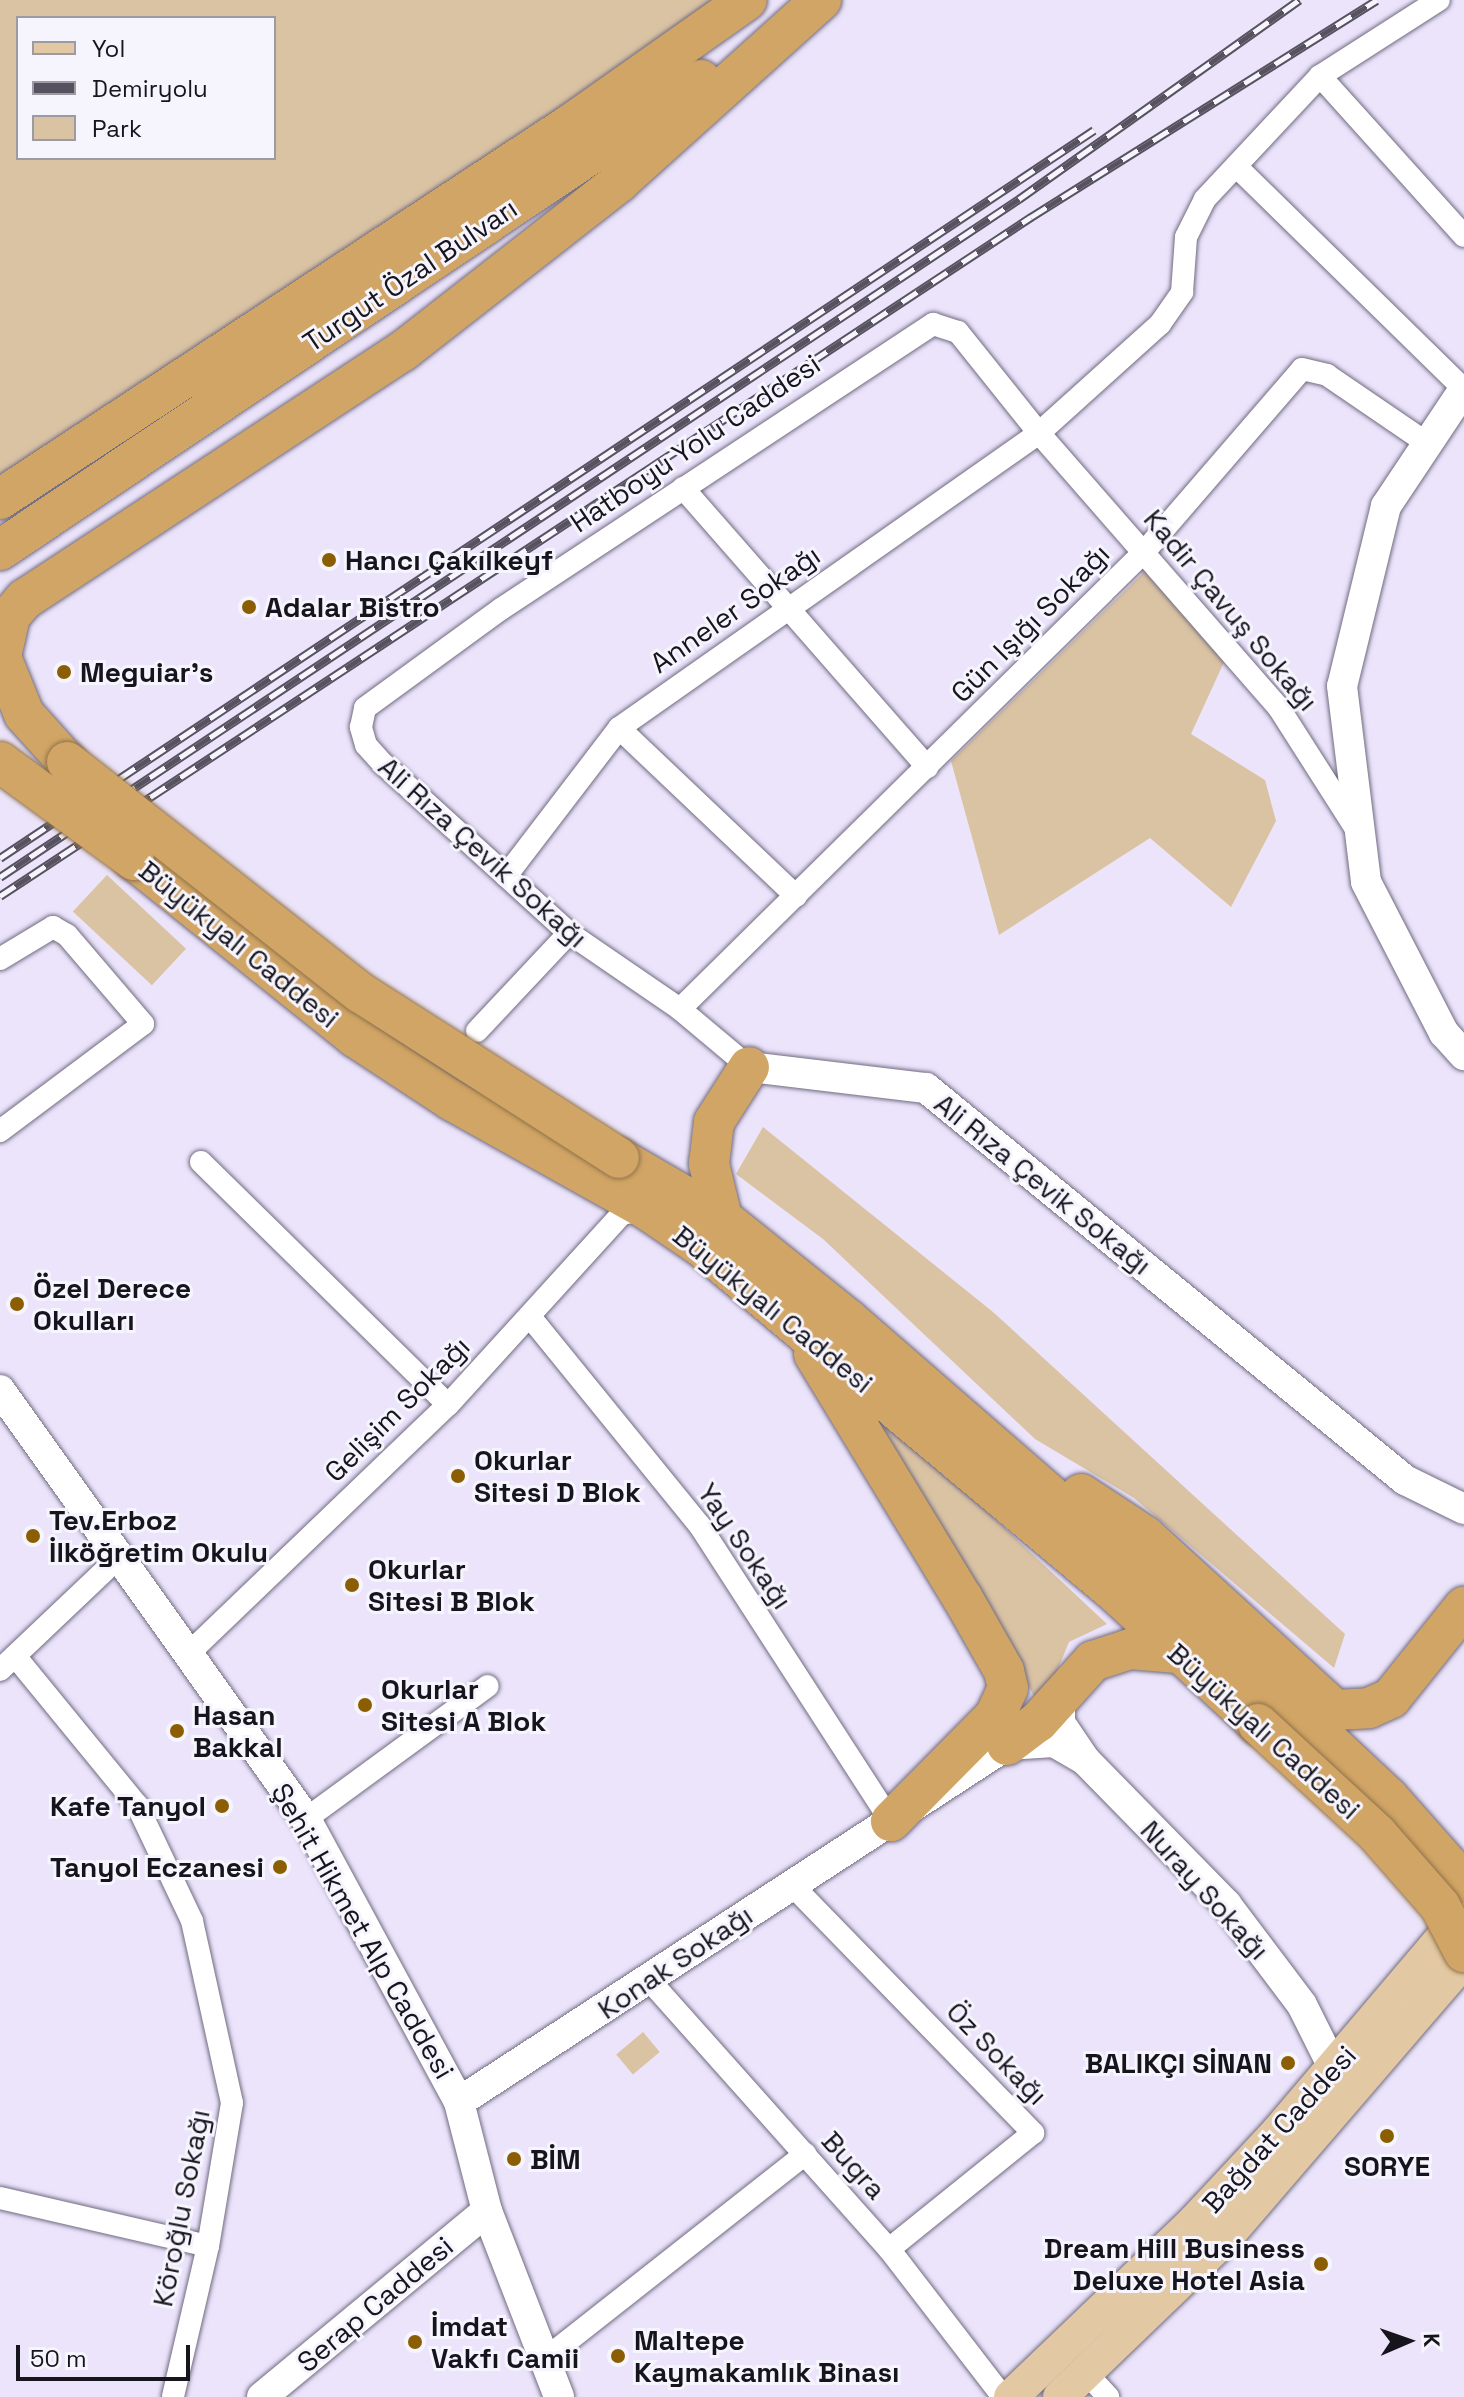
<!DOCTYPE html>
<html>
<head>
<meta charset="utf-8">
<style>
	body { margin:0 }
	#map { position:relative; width:1464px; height:2397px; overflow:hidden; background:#ebe4fb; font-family:"Space Grotesk",sans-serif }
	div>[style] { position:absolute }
	.green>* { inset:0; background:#dac3a3; transform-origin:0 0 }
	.roads { filter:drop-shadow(0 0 2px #716b80) drop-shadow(0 0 2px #716b80) }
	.street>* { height:22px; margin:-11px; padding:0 11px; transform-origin:11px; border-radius:11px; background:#fff }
	.secondary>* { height:30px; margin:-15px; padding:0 15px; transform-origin:15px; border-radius:15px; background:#fff }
	.primary>* { height:34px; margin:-17px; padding:0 17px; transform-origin:17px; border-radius:17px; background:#e3c9a3 }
	.highway>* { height:40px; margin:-20px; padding:0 20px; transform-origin:20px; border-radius:20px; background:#d1a565 }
	.rail>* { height:9px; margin-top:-4.5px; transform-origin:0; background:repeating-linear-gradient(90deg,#f6f4fd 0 18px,#56525f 0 36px); box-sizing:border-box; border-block:2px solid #56525f }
	.bridges { filter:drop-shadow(0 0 2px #90724b) drop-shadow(0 0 2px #90724b) }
	.highway-bridge>* { height:40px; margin:-20px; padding:0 20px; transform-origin:20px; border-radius:20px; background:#d1a565 }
	.dots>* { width:22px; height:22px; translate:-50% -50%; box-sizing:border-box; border:4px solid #f6f4fd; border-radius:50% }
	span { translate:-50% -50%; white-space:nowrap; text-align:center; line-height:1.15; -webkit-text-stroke:6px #f6f4fd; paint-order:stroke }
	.street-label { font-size:28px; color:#16141c }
	.poi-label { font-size:28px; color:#16141c; font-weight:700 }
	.left { translate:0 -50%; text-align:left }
	.right { translate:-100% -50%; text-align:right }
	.legend { position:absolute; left:16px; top:16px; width:260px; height:144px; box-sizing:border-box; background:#f6f4fd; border:2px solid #9c9aa3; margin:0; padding:10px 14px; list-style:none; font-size:24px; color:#16141c }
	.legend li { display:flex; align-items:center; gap:16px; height:40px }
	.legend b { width:40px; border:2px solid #9c9aa3 }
	.north { position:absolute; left:1368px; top:2301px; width:80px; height:80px; -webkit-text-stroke:6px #f6f4fd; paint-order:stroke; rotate:88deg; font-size:22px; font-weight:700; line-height:32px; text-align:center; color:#16141c }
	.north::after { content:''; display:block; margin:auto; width:28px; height:36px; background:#16141c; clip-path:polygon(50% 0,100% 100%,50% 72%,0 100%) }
	.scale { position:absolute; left:16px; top:2345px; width:174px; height:36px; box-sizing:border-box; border:4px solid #16141c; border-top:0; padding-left:10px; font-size:24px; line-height:28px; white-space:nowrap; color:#16141c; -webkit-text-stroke:6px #f6f4fd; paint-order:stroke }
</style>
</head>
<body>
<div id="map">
	<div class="green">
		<i style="clip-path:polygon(evenodd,0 0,730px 0,0 475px,0 0,18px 18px,274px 18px,274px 158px,18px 158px,18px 18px)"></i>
		<i style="clip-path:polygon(1146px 570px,1225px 660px,1191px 734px,1265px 780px,1276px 821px,1231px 907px,1150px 838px,999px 935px,951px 761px)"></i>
		<i style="left:107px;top:875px;width:108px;height:50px;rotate:43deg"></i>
		<i style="clip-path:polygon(763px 1127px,993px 1312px,1345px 1634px,1334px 1668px,1134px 1498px,1035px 1439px,823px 1239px,736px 1174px)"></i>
		<i style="clip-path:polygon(837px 1371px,1107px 1624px,1069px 1642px,1053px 1681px,1036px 1699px)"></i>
		<i style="left:643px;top:2032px;width:26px;height:35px;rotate:50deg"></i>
	</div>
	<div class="roads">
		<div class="street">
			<i style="left:1320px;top:76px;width:215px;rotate:48deg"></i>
			<i style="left:1237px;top:167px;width:318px;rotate:44.4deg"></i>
			<i style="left:683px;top:488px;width:371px;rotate:48.8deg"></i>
			<i style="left:619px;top:728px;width:244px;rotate:43.5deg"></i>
			<i style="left:506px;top:876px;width:186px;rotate:-52.6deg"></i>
			<i style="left:619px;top:728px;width:513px;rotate:-35.08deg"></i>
			<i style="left:1039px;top:433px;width:163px;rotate:-42deg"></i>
			<i style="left:1160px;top:324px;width:39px;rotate:-55deg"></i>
			<i style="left:1182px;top:292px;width:55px;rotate:-85.8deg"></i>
			<i style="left:1186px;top:237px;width:42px;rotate:-63.4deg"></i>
			<i style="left:1205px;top:199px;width:168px;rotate:-46.9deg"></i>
			<i style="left:1320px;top:76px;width:141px;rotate:-32.6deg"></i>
			<i style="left:0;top:959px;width:62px;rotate:-31.1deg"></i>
			<i style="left:53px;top:927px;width:16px;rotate:30deg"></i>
			<i style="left:67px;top:935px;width:117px;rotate:49.5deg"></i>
			<i style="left:143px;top:1024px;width:179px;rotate:143.2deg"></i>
			<i style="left:680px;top:1009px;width:653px;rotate:-44.57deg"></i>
			<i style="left:1145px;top:551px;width:240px;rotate:-49.2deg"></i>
			<i style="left:1302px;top:369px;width:26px;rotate:13deg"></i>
			<i style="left:1327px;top:375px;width:122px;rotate:34.3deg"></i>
			<i style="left:477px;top:1031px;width:134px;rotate:-46.8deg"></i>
			<i style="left:749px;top:1067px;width:90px;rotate:-140deg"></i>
			<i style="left:680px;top:1009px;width:135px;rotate:-145.6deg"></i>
			<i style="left:569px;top:933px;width:251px;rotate:-137.7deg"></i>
			<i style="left:383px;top:764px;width:25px;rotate:-132deg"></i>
			<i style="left:366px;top:745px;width:19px;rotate:-106deg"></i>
			<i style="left:361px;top:727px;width:19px;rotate:-78deg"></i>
			<i style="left:365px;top:708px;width:168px;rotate:-36.1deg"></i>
			<i style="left:501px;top:609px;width:518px;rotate:-33.41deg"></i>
			<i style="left:933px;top:324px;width:26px;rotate:18deg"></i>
			<i style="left:958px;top:332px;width:129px;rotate:51.3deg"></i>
			<i style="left:1039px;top:433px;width:365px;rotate:48.9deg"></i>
			<i style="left:1279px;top:708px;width:147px;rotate:57.5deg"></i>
			<i style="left:201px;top:1162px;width:346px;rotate:44.5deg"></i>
			<i style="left:531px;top:1318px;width:268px;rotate:50.9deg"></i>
			<i style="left:700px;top:1526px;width:351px;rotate:57.1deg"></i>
			<i style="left:187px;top:1655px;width:361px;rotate:-43.8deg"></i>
			<i style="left:448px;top:1405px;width:258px;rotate:-47.7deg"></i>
			<i style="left:622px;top:1214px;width:24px;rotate:-12deg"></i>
			<i style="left:15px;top:1656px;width:193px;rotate:50.7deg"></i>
			<i style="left:137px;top:1805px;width:128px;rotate:64.6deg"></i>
			<i style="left:192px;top:1921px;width:186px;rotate:77.6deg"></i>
			<i style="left:232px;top:2103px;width:145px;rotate:99.5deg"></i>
			<i style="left:208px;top:2246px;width:155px;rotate:103.1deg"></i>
			<i style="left:0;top:1670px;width:160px;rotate:-43.5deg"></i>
			<i style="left:306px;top:1819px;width:225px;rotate:-36.2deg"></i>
			<i style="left:790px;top:1883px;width:349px;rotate:45.8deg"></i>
			<i style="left:1033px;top:2133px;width:185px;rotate:141.1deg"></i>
			<i style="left:650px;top:1981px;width:359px;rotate:48.3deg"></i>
			<i style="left:889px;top:2249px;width:187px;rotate:52.4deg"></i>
			<i style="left:0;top:2198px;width:213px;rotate:13deg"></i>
			<i style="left:546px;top:2358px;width:330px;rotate:-38.2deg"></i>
			<i style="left:1085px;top:2372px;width:34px;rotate:47deg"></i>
		</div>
		<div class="secondary">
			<i style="left:1464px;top:389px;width:141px;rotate:123.7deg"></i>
			<i style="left:1386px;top:506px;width:185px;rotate:103.7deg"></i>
			<i style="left:1342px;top:686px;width:197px;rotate:83deg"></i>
			<i style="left:1366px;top:882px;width:170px;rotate:62.7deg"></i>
			<i style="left:1444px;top:1033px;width:30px;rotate:48deg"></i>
			<i style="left:749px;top:1067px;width:178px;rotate:6.8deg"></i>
			<i style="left:926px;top:1088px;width:619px;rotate:39.3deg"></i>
			<i style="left:1405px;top:1480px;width:66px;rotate:26.2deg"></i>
			<i style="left:0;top:1390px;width:527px;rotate:54.5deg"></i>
			<i style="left:306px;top:1819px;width:322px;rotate:61.6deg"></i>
			<i style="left:459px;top:2102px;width:113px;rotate:75.6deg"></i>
			<i style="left:487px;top:2211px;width:199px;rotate:68.8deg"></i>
			<i style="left:1085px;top:1760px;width:202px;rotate:45.6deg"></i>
			<i style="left:1226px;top:1904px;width:126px;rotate:53deg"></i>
			<i style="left:1302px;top:2005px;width:74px;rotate:63.4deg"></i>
			<i style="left:459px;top:2102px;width:654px;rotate:-33.08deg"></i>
			<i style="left:1007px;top:1745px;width:47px;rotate:-3.7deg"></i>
			<i style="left:1054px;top:1742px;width:36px;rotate:30deg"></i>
			<i style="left:1085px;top:1760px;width:45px;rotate:-124deg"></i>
			<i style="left:1060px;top:1723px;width:23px;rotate:-90deg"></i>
			<i style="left:262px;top:2397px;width:292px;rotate:-39.6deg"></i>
		</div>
		<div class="primary">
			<i style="left:1011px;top:2397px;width:255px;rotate:-43.7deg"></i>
			<i style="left:1195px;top:2221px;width:122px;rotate:-47deg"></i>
			<i style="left:1278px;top:2132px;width:287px;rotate:-49.7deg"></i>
			<i style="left:1060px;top:2397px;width:229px;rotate:-43.9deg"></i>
			<i style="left:1225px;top:2238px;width:367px;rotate:-49.3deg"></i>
		</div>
		<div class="highway">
			<i style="left:0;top:499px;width:683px;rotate:-33.29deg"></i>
			<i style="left:571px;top:124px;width:215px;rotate:-35.2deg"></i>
			<i style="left:0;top:550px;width:844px;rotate:-33.84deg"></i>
			<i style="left:67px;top:762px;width:64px;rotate:-131.9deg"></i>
			<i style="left:24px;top:714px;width:61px;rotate:-112deg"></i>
			<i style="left:1px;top:657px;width:42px;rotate:-77.6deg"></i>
			<i style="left:10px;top:616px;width:23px;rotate:-49deg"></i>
			<i style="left:25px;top:599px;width:452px;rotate:-33.3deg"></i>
			<i style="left:403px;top:351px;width:274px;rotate:-38deg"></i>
			<i style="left:619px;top:182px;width:272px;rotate:-42deg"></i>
			<i style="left:134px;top:860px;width:283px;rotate:38.7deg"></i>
			<i style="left:355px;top:1037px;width:115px;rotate:33.3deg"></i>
			<i style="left:451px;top:1100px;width:223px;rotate:29.2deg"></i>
			<i style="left:646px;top:1209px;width:68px;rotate:34.2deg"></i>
			<i style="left:702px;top:1247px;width:541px;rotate:39.9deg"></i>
			<i style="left:1117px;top:1594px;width:192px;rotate:42.7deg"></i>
			<i style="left:619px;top:1158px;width:119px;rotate:30.2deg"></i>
			<i style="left:722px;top:1218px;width:163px;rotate:38.8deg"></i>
			<i style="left:849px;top:1320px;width:566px;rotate:41.06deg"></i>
			<i style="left:1276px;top:1692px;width:154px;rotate:43.2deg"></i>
			<i style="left:1388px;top:1797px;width:115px;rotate:48.5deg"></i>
			<i style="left:722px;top:1218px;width:56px;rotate:-103.5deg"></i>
			<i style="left:709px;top:1164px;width:42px;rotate:-83.2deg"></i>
			<i style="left:714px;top:1122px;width:65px;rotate:-57.5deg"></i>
			<i style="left:814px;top:1354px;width:285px;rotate:58.7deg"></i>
			<i style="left:962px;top:1597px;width:85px;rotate:60.4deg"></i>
			<i style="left:1004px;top:1671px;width:17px;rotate:77deg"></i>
			<i style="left:1008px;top:1688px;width:31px;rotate:115deg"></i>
			<i style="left:995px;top:1716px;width:148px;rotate:134.7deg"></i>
			<i style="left:1081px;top:1494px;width:77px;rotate:33.3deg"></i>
			<i style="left:1145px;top:1536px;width:258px;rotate:42.5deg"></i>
			<i style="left:1335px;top:1710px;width:34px;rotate:-3deg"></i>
			<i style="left:1369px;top:1708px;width:24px;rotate:-24deg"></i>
			<i style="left:1391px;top:1698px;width:117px;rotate:-51.3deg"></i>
			<i style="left:1007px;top:1745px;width:39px;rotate:-37deg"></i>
			<i style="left:1038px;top:1722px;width:82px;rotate:-48deg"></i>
			<i style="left:1093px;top:1661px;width:39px;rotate:-18deg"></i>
			<i style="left:1130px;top:1649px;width:47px;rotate:4.9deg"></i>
		</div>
	</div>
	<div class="rail">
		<i style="left:0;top:858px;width:1314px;rotate:-33.64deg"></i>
		<i style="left:0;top:877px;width:1224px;rotate:-33.64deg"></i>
		<i style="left:1019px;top:199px;width:344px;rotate:-35.4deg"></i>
		<i style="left:0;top:896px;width:1235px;rotate:-33.37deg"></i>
		<i style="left:1031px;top:217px;width:408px;rotate:-32.1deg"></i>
	</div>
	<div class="bridges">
		<div class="highway-bridge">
			<i style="left:0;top:762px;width:166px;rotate:36.2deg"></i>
			<i style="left:67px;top:762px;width:374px;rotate:38.2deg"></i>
			<i style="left:361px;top:993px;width:306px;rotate:32.6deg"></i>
			<i style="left:1258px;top:1724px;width:162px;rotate:42.7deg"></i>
			<i style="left:1377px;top:1834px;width:96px;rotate:48.8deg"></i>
			<i style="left:1440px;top:1906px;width:52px;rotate:62.4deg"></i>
		</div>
	</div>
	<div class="dots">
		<i style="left:329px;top:560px;background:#8c5e04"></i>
		<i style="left:249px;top:607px;background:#8c5e04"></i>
		<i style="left:64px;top:672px;background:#8c5e04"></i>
		<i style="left:17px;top:1304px;background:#8c5e04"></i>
		<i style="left:458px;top:1476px;background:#8c5e04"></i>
		<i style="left:33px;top:1536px;background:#8c5e04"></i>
		<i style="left:352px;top:1585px;background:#8c5e04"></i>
		<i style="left:365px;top:1705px;background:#8c5e04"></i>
		<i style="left:177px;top:1731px;background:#8c5e04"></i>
		<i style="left:222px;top:1806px;background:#8c5e04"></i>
		<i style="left:280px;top:1867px;background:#8c5e04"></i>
		<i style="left:1288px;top:2063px;background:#8c5e04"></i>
		<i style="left:1387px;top:2136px;background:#8c5e04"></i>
		<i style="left:514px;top:2159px;background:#8c5e04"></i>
		<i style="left:1321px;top:2264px;background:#8c5e04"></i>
		<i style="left:415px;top:2342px;background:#8c5e04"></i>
		<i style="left:618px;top:2356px;background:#8c5e04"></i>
	</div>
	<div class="street-label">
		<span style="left:410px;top:275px;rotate:-34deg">Turgut Özal Bulvarı</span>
		<span style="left:695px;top:443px;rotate:-34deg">Hatboyu Yolu Caddesi</span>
		<span style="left:735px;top:609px;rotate:-35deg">Anneler Sokağı</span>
		<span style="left:1231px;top:610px;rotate:50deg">Kadir Çavuş Sokağı</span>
		<span style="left:1030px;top:623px;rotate:-45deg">Gün Işığı Sokağı</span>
		<span style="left:483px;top:852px;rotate:42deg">Ali Rıza Çevik Sokağı</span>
		<span style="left:239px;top:944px;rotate:39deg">Büyükyalı Caddesi</span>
		<span style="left:1043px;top:1184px;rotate:39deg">Ali Rıza Çevik Sokağı</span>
		<span style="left:773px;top:1309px;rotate:39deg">Büyükyalı Caddesi</span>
		<span style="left:397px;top:1409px;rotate:-45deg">Gelişim Sokağı</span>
		<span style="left:745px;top:1546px;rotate:56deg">Yay Sokağı</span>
		<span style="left:1264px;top:1731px;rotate:42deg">Büyükyalı Caddesi</span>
		<span style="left:1205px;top:1890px;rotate:48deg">Nuray Sokağı</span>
		<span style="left:363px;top:1931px;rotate:60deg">Şehit Hikmet Alp Caddesi</span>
		<span style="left:675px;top:1962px;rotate:-34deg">Konak Sokağı</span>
		<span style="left:997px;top:2053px;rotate:46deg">Öz Sokağı</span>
		<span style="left:1279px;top:2129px;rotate:-48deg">Bağdat Caddesi</span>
		<span style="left:854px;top:2165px;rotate:48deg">Bugra</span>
		<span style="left:181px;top:2208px;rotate:-79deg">Köroğlu Sokağı</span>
		<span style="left:375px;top:2304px;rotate:-40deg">Serap Caddesi</span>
	</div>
	<div class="poi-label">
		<span class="left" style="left:345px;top:560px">Hancı Çakılkeyf</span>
		<span class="left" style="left:265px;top:607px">Adalar Bistro</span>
		<span class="left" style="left:80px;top:672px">Meguiar's</span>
		<span class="left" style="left:33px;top:1304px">Özel Derece<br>Okulları</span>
		<span class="left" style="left:474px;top:1476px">Okurlar<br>Sitesi D Blok</span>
		<span class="left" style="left:49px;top:1536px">Tev.Erboz<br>İlköğretim Okulu</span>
		<span class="left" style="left:368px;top:1585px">Okurlar<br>Sitesi B Blok</span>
		<span class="left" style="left:381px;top:1705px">Okurlar<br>Sitesi A Blok</span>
		<span class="left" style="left:193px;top:1731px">Hasan<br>Bakkal</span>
		<span class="right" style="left:206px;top:1806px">Kafe Tanyol</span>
		<span class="right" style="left:264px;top:1867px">Tanyol Eczanesi</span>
		<span class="right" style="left:1272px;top:2063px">BALIKÇI SİNAN</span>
		<span class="left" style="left:530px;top:2159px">BİM</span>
		<span style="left:1387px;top:2166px">SORYE</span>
		<span class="right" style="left:1305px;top:2264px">Dream Hill Business<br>Deluxe Hotel Asia</span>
		<span class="left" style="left:431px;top:2342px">İmdat<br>Vakfı Camii</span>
		<span class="left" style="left:634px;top:2356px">Maltepe<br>Kaymakamlık Binası</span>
	</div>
	<ul class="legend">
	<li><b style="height:10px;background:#e3c9a3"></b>Yol</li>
	<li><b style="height:10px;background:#56525f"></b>Demiryolu</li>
	<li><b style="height:22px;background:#dac3a3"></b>Park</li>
	</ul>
	<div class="north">K</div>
	<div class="scale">50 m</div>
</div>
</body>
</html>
